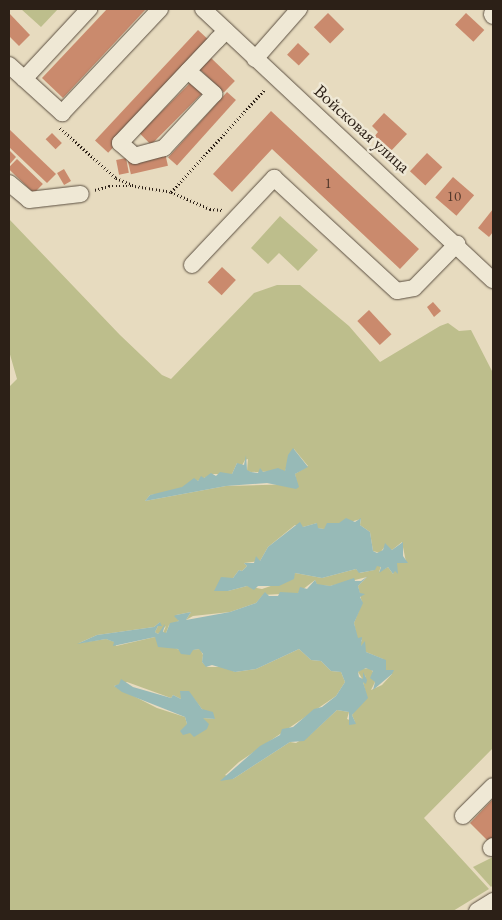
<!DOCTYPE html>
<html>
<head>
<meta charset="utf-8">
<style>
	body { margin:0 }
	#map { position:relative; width:502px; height:920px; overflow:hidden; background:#e7dbbf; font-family:"EB Garamond",serif }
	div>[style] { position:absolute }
	.green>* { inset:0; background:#bdbe8c }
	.water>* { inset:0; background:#97bab7 }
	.building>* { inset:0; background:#ca8a6d; transform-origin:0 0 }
	.path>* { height:2.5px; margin-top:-1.25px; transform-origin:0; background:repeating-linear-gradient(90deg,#2c2017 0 1px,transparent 0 3.5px) }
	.roads { filter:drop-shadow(0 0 1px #5b4f41) drop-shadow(0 0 1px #5b4f41) }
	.minor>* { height:16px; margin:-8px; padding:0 8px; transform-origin:8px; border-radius:8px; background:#efe8d5 }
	span { translate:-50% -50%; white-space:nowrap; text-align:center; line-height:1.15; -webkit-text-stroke:5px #efe8d5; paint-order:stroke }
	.number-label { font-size:15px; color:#543a2c }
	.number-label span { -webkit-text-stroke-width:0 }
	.street-label { font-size:18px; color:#2c2017 }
	.frame { position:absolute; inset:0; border:10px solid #2c2017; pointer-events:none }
</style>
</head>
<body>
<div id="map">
	<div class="green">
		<i style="clip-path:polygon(21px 9px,58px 9px,41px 27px)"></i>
		<i style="clip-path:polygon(280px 216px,318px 250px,298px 271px,279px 253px,268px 264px,251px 248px)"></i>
		<i style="clip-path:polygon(evenodd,9px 219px,120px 335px,162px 375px,171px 379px,254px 293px,277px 285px,300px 285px,349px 326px,380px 362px,440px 326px,448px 323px,459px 331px,471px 330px,493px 373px,493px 748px,424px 818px,489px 889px,453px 911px,9px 911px,9px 387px,17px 379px,9px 351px,9px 219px,294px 449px,308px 466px,295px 474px,297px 484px,226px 486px,145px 501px,150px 495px,172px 492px,213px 474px,232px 474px,237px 463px,241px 467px,245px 460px,248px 459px,247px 471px,251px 472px,285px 471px,294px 449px,9px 219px,361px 519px,360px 525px,370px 532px,373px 551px,380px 553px,385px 546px,392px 550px,402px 542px,406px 562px,397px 563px,393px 574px,388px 567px,379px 572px,381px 566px,376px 566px,374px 570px,360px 573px,356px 569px,322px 578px,295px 573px,291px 579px,262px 589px,247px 586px,228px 591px,215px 590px,220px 582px,233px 578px,239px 570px,242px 571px,247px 566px,244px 563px,260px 561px,268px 547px,295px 525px,303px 527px,317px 523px,317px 528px,324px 529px,361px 519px,9px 219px,367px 577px,358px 586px,362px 603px,354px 623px,357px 638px,362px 640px,360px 644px,366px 652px,383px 659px,386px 670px,392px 674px,382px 685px,371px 690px,375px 682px,373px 672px,370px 668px,362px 669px,358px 672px,363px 680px,366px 675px,363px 682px,366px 694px,352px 715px,355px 722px,347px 719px,349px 712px,337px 710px,311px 734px,296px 743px,290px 742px,233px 779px,225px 775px,239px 762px,336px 696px,345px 682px,341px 672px,331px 671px,321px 661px,311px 660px,299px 649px,256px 669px,235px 672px,225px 667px,207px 667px,202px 662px,203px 655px,200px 649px,181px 651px,155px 637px,116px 646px,115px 642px,106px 639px,79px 643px,97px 635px,154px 627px,160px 622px,155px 632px,158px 634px,166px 626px,163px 633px,166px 633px,169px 625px,179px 621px,176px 615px,191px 612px,186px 620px,193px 616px,230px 612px,256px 603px,263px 595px,298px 593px,315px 580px,317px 585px,330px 586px,367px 577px,9px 219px,127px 682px,171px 698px,173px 695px,181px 699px,188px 691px,202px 709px,215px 719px,203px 718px,187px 724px,185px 717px,157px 708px,114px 686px,127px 682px)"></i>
		<i style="clip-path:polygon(493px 857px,493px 885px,491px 887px,473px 867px)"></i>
	</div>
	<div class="water">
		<i style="clip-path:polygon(293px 448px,308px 467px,295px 474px,299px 487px,296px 489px,267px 483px,226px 486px,145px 501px,150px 495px,182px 487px,194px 478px,198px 481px,201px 476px,204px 478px,211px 473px,216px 476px,220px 472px,232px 474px,237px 463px,244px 465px,246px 455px,247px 470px,251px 472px,258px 473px,260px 468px,263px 472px,278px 468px,285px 471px,288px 455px)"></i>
		<i style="clip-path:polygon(346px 518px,355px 522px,361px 518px,360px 525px,370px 532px,373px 551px,377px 553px,383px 550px,385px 543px,392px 550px,403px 542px,403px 556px,408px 563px,397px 563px,398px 574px,395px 571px,393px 574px,388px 567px,379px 573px,381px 567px,377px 566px,375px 570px,359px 573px,356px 569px,322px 578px,295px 573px,294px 579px,279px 586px,258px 586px,254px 590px,247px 586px,228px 591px,214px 591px,221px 577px,233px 578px,239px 570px,242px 571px,247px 566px,244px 563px,254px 563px,256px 556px,260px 561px,268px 547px,300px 522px,303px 527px,317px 523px,318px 528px,324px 529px,327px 523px,339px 523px)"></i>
		<i style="clip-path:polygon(368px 576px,358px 586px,360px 593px,365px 594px,360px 597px,363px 603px,354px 623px,358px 638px,362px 637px,361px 646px,365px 641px,366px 652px,386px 660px,386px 670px,394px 670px,392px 674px,373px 690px,375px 682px,370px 678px,373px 671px,366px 668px,358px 672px,359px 677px,363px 679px,363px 672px,367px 680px,366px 684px,363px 682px,368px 698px,352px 715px,356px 724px,349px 725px,349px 712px,337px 710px,304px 741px,290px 742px,233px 779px,220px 781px,260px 746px,280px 735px,282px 729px,293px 727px,314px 709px,322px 707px,336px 696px,345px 682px,341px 672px,331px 671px,321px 661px,311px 660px,299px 649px,256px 669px,235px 672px,212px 665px,206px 667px,202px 662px,203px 654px,199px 649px,193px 650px,190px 655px,181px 654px,178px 649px,158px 647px,155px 637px,113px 646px,114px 642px,106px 639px,77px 644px,97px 635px,154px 627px,160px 622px,162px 626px,158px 626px,155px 632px,158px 634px,165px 624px,163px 632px,166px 633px,170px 623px,179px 621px,174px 616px,176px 615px,191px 612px,186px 620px,230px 612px,256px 603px,265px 592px,269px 596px,278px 596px,280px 592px,298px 593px,300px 587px,307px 589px,315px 580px,317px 584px,330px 586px,354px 578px,355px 581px,361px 581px)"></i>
		<i style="clip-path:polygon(121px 679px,133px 687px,171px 698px,173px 695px,181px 699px,180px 691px,189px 691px,202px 709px,213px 712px,215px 719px,203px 718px,209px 724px,207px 729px,194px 737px,190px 733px,183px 735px,180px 731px,187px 724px,185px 717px,122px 692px,114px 686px,119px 684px)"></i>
	</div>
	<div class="building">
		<i style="clip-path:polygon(107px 9px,146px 9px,63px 98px,42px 78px)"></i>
		<i style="clip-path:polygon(9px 13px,30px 35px,19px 46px,9px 36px)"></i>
		<i style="left:328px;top:13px;width:23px;height:20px;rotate:45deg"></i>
		<i style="left:466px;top:13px;width:25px;height:16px;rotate:43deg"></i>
		<i style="left:198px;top:30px;width:18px;height:151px;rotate:43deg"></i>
		<i style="left:298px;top:43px;width:16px;height:16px;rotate:43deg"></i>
		<i style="left:209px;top:56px;width:36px;height:16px;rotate:44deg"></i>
		<i style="left:192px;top:81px;width:16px;height:74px;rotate:45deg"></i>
		<i style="left:227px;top:92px;width:12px;height:88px;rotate:42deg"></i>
		<i style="clip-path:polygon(271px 111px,419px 249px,400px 269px,272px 149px,232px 192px,213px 174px)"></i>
		<i style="clip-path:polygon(384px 113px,407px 134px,390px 152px,374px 137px,378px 132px,372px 126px)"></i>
		<i style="clip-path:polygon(9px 129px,56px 174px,47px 183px,9px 147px)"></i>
		<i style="left:52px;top:133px;width:14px;height:9px;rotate:45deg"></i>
		<i style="clip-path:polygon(9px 150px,16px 157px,9px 165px)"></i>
		<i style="left:165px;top:153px;width:13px;height:38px;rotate:77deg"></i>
		<i style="left:427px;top:153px;width:21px;height:25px;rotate:43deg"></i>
		<i style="left:126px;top:158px;width:15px;height:10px;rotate:79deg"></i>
		<i style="left:17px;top:159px;width:36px;height:13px;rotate:44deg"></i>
		<i style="left:64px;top:169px;width:14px;height:8px;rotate:60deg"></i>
		<i style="left:453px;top:177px;width:28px;height:27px;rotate:41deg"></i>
		<i style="clip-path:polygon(493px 209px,493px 232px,489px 237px,478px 228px)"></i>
		<i style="left:222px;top:267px;width:19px;height:21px;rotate:43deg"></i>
		<i style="clip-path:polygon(433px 302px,441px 311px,434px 317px,427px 307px)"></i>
		<i style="left:369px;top:310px;width:33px;height:16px;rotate:47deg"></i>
		<i style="clip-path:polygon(493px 799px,493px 837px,489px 842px,470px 823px)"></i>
	</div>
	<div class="path">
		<i style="left:60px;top:128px;width:75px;rotate:41.8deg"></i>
		<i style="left:116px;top:178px;width:21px;rotate:23deg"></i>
		<i style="left:135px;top:186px;width:36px;rotate:9deg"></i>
		<i style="left:171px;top:192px;width:139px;rotate:-47.6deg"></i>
		<i style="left:95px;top:190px;width:15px;rotate:-16deg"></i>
		<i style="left:109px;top:186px;width:24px"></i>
		<i style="left:171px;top:192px;width:43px;rotate:23.6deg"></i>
		<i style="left:210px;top:209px;width:13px;rotate:4deg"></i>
	</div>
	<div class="roads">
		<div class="minor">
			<i style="left:203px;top:9px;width:397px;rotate:43.1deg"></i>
			<i style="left:492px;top:14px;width:2px;rotate:63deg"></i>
			<i style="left:255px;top:59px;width:67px;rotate:-48.7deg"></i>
			<i style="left:9px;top:65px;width:72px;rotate:42.2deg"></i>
			<i style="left:62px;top:113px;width:143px;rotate:-46.7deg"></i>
			<i style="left:188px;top:71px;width:35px;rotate:41deg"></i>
			<i style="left:214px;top:94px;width:74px;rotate:132.8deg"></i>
			<i style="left:164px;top:148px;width:30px;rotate:165deg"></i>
			<i style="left:135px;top:156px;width:20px;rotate:-139deg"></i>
			<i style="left:120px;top:143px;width:141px;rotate:-46.7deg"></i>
			<i style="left:217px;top:40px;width:13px;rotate:-45deg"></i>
			<i style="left:24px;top:79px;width:96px;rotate:-47.1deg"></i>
			<i style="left:9px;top:183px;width:26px;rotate:40deg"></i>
			<i style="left:29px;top:200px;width:52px;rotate:-6.6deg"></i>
			<i style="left:192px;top:265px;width:120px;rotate:-46.7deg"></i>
			<i style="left:274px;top:178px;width:167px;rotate:42.6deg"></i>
			<i style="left:397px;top:291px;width:17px;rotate:-10deg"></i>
			<i style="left:414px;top:288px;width:62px;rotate:-45.7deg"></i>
			<i style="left:463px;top:816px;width:42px;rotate:-45deg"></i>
			<i style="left:491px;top:848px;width:3px;rotate:-45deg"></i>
			<i style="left:477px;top:911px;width:19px;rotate:-32deg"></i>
		</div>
	</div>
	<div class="number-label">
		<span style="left:328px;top:183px">1</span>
		<span style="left:454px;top:196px">10</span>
	</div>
	<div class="street-label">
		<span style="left:362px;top:129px;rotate:42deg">Войсковая улица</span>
	</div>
	<div class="frame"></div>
</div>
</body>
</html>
